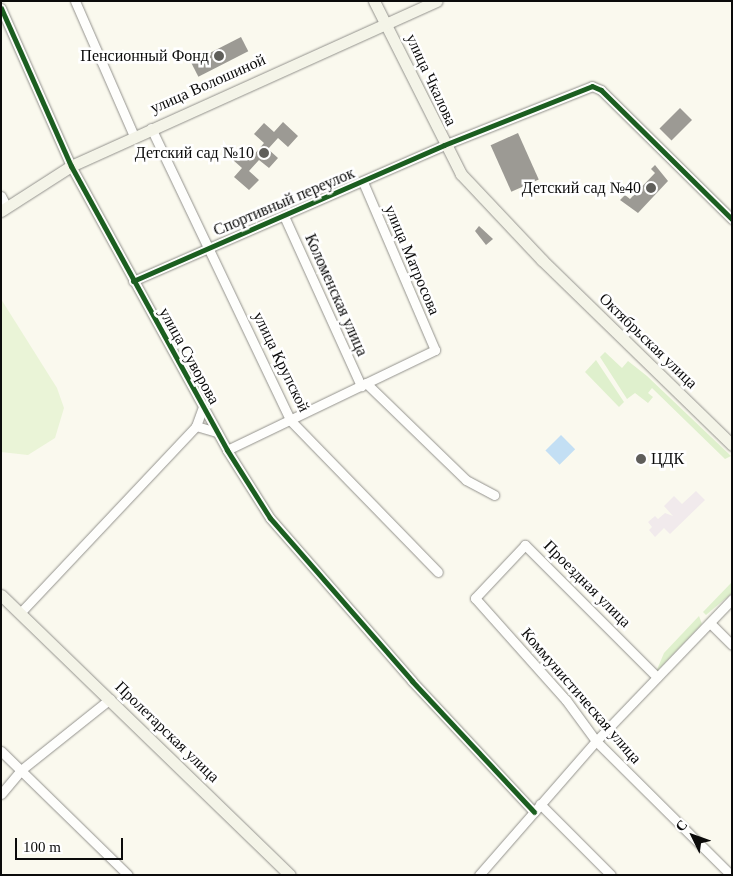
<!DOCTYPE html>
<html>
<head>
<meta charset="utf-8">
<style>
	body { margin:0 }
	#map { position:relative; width:733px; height:876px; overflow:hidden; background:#faf9ee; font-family:Georgia,serif }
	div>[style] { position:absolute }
	.industrial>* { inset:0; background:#f1eaec }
	.green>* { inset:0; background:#dff0cd }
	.pitch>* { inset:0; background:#eaf4d7 }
	.water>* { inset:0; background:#c3dff4; transform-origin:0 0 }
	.building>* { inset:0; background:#9c9a94; transform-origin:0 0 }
	.roads { filter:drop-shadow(0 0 1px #93928d) drop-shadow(0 0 1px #93928d) }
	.street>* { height:9px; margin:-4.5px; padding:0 4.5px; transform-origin:4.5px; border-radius:4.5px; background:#fefefc }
	.secondary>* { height:11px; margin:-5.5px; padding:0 5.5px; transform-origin:5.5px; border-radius:5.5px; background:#f4f4e8 }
	.cycleway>* { height:5px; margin:-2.5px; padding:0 2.5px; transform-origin:2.5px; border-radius:2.5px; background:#1b5e20 }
	.dots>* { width:14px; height:14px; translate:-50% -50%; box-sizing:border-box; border:2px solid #fff; border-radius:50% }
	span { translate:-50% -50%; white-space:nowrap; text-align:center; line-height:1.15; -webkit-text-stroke:5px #fff; paint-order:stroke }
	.poi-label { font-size:16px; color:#0b0b0b }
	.right { translate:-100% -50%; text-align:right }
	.left { translate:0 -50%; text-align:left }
	.street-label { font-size:16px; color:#0b0b0b }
	.frame { position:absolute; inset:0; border:2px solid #0b0b0b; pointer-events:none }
	.north { position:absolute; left:668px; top:811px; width:50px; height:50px; -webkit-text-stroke:4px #fff; paint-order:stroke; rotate:312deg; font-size:14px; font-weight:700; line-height:20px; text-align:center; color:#0b0b0b }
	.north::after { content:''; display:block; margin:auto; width:18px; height:22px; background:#0b0b0b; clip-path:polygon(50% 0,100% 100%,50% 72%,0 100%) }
	.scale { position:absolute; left:15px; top:838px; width:108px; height:22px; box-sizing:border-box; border:2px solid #0b0b0b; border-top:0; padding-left:6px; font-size:15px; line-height:18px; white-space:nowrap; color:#0b0b0b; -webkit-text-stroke:4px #fff; paint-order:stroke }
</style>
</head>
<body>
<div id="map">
	<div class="industrial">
		<i style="clip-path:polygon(696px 491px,705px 500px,670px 534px,664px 528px,655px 537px,649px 530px,652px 527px,648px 522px,655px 516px,658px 519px,665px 513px,673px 516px,664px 506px,674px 496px,682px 504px)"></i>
	</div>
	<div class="green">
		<i style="clip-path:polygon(605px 352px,622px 368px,628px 361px,647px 376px,731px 456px,725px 459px,652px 388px,648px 393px,653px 397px,648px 403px,635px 393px,627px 399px,600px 357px)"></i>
		<i style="clip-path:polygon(596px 360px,624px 402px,619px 407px,585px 372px)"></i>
		<i style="clip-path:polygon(732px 582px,732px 593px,706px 615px,703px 612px)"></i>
		<i style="clip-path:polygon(699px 616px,702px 624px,656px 672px,664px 653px)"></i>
	</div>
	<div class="pitch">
		<i style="clip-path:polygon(1px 299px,57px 388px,64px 408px,55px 438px,28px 455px,1px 452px)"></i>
	</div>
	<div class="water">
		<i style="left:561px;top:435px;width:20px;height:22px;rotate:45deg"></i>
	</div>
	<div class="building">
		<i style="left:241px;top:37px;width:16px;height:56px;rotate:63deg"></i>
		<i style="left:680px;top:108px;width:17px;height:29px;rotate:45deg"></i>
		<i style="clip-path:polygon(283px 122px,298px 136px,288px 147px,278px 138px,268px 149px,278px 158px,269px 168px,259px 160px,249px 171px,259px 180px,249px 190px,234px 177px,242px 168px,233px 160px,242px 149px,252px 157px,264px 143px,254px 134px,264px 123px,274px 132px)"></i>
		<i style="left:518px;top:133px;width:51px;height:30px;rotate:66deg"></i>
		<i style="clip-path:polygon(655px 165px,668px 181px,638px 213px,620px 200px,625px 195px,630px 199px,655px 173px,651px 169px)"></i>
		<i style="clip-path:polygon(479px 226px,493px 239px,486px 245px,475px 231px)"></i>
	</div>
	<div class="roads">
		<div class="street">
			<i style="left:75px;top:1px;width:147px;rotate:66.4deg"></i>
			<i style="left:1px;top:8px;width:173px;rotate:66.1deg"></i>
			<i style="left:71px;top:166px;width:324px;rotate:61.2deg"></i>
			<i style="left:227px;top:450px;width:80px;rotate:57.7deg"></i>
			<i style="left:270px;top:518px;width:216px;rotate:48.9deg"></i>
			<i style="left:412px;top:681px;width:179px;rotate:47deg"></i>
			<i style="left:151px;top:128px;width:323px;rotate:64.5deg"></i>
			<i style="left:290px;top:420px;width:212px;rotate:45.8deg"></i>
			<i style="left:1px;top:196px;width:13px;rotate:63deg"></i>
			<i style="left:284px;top:216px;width:187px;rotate:65.6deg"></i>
			<i style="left:133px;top:281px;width:339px;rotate:-23.6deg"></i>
			<i style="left:444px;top:145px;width:159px;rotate:-21.7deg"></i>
			<i style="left:592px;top:86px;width:10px;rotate:24deg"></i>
			<i style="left:601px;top:90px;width:184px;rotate:44.6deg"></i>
			<i style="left:366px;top:383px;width:139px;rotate:44.1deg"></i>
			<i style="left:466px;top:480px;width:32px;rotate:28deg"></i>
			<i style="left:196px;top:426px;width:22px;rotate:16deg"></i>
			<i style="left:227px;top:450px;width:231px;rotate:-25.7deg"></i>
			<i style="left:435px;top:350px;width:183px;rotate:-113.2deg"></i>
			<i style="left:20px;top:613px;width:257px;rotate:-46.7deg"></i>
			<i style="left:196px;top:426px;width:20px;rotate:-70deg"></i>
			<i style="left:710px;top:623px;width:31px;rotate:45deg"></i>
			<i style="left:657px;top:677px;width:187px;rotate:-135deg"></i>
			<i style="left:525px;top:545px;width:73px;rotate:133.3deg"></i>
			<i style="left:475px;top:598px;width:137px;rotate:48.3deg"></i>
			<i style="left:566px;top:700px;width:51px;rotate:53.8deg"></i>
			<i style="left:596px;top:741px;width:190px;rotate:44.8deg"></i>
			<i style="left:1px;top:751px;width:177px;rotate:44.3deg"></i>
			<i style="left:1px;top:794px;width:31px;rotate:-50deg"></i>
			<i style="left:21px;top:770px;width:114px;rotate:-38.6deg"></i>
			<i style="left:540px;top:804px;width:100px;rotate:45deg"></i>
			<i style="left:479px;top:875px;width:178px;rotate:-48.9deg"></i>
			<i style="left:596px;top:741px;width:197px;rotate:-46.2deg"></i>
		</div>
		<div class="secondary">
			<i style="left:374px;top:1px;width:194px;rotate:63.3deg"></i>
			<i style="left:461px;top:174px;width:118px;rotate:46.7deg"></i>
			<i style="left:542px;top:260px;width:265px;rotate:44.2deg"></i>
			<i style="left:1px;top:211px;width:83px;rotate:-32.7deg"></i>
			<i style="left:71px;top:166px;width:401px;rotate:-24.3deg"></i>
			<i style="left:1px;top:595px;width:402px;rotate:44.1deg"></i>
		</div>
	</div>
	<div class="cycleway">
		<i style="left:1px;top:8px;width:173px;rotate:66.1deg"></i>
		<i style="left:71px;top:166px;width:324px;rotate:61.2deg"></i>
		<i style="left:227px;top:450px;width:80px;rotate:57.7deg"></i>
		<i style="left:270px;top:518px;width:216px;rotate:48.9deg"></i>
		<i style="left:412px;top:681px;width:179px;rotate:47deg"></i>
		<i style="left:133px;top:281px;width:339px;rotate:-23.6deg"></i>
		<i style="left:444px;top:145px;width:159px;rotate:-21.7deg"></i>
		<i style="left:592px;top:86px;width:10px;rotate:24deg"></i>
		<i style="left:601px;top:90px;width:184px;rotate:44.6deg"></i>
	</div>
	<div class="dots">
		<i style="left:219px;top:56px;background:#5f5e5a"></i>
		<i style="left:264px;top:153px;background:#5f5e5a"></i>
		<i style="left:651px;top:188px;background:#5f5e5a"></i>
		<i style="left:641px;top:459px;background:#5f5e5a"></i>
	</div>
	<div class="poi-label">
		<span class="right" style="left:209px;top:56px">Пенсионный Фонд</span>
		<span class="right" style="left:254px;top:153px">Детский сад №10</span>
		<span class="right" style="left:641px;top:188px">Детский сад №40</span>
		<span class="left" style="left:651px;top:459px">ЦДК</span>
	</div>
	<div class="street-label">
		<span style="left:431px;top:80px;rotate:65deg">улица Чкалова</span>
		<span style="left:208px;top:84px;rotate:-24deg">улица Волошиной</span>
		<span style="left:284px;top:202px;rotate:-23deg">Спортивный переулок</span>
		<span style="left:412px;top:260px;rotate:67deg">улица Матросова</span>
		<span style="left:336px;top:295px;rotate:66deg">Коломенская улица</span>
		<span style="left:648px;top:341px;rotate:44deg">Октябрьская улица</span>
		<span style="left:189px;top:356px;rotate:61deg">улица Суворова</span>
		<span style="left:281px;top:362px;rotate:64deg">улица Крупской</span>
		<span style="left:587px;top:584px;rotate:45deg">Проездная улица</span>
		<span style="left:581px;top:696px;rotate:49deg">Коммунистическая улица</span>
		<span style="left:167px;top:732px;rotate:44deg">Пролетарская улица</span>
	</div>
	<div class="frame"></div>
	<div class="north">С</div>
	<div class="scale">100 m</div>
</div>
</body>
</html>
